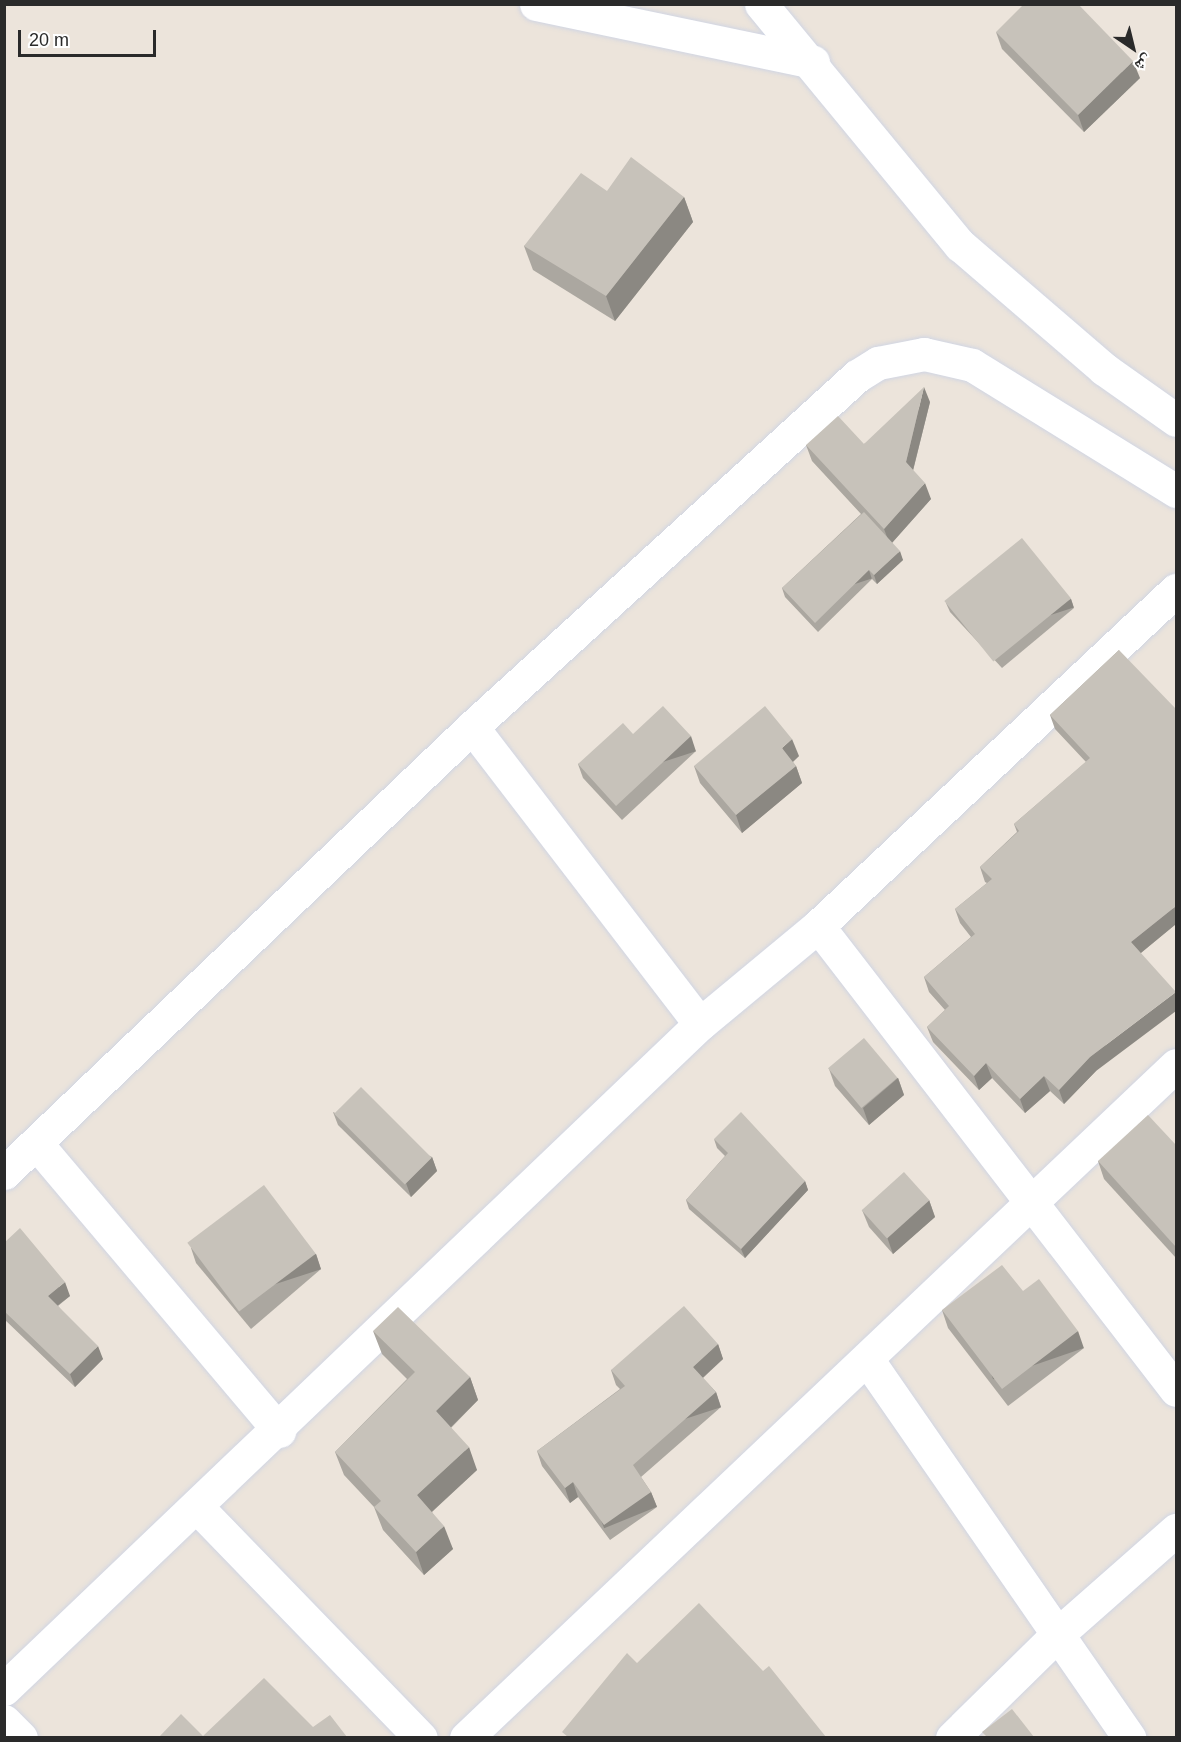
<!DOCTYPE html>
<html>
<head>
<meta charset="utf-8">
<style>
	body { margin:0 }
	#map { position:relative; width:1181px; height:1742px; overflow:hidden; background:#ece4db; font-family:Helvetica,"Noto Naskh Arabic",sans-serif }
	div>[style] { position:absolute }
	.roads { filter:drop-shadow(0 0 2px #d0d5e3) drop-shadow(0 0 2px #d0d5e3) }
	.street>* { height:33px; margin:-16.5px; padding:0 16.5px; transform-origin:16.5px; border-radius:16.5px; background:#fff }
	.secondary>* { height:33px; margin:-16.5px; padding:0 16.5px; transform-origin:16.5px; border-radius:16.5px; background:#fff }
	.wall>* { inset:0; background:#aba7a0 }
	.shaded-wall>* { inset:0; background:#8b8882; transform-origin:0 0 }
	.building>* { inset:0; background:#c7c2ba; transform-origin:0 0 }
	span { translate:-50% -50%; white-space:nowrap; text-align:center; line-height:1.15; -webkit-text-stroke:6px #fff; paint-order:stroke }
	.frame { position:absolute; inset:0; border:6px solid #2a2a2a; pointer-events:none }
	.north { position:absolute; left:1103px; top:18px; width:60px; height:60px; -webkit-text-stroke:4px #fff; paint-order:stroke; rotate:145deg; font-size:16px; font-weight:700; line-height:24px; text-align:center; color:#2a2a2a }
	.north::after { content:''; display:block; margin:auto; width:21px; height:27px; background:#2a2a2a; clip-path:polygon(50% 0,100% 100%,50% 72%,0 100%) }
	.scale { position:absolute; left:18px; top:30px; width:138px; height:27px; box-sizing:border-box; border:3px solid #2a2a2a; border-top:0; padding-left:8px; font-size:18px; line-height:21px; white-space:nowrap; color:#2a2a2a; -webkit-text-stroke:4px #fff; paint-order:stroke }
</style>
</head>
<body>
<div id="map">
	<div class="roads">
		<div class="street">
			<i style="left:536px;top:4px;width:283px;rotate:11.8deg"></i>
			<i style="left:761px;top:4px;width:313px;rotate:50.5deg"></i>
			<i style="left:960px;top:245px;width:190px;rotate:40.7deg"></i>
			<i style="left:1104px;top:369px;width:88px;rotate:35.3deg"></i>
			<i style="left:472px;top:727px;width:374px;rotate:52.5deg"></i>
			<i style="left:818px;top:926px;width:586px;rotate:52.35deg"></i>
			<i style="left:36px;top:1143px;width:377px;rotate:49.8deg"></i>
			<i style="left:4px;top:1173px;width:646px;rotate:-43.62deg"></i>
			<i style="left:472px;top:727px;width:521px;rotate:-42.36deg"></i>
			<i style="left:857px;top:376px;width:25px;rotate:-32deg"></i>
			<i style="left:878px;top:363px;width:47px;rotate:-11.1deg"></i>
			<i style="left:924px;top:354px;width:49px;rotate:12.9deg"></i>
			<i style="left:972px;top:365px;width:240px;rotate:31.7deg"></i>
			<i style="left:867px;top:1359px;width:461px;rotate:55.3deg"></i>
			<i style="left:196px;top:1506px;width:323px;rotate:45.9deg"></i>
			<i style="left:4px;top:1689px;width:963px;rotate:-43.7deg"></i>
			<i style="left:700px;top:1024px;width:153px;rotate:-39.7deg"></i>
			<i style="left:818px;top:926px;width:491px;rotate:-43.2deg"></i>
			<i style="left:466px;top:1738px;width:978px;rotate:-43.47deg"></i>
			<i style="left:952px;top:1738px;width:150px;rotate:-44.5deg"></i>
			<i style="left:1059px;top:1633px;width:156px;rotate:-41.4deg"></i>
		</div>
		<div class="secondary">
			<i style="left:4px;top:1721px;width:24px;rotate:45deg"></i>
		</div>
	</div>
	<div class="wall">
		<i style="clip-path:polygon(996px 32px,1140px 78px,1084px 132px,1002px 49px)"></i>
		<i style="clip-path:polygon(607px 191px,684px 197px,693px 222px,615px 321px,533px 270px,524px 246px)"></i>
		<i style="clip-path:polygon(930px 402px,913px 471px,931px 499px,892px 543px,903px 560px,877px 584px,872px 579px,818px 632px,785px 597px,782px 588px,861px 514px,812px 461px,806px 445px,864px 444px)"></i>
		<i style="clip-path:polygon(1071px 599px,1074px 608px,1002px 668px,950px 612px,946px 603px)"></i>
		<i style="clip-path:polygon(1119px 650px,1176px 924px,1141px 953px,1096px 1071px,1064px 1104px,1050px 1091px,1025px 1113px,992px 1078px,979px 1090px,933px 1042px,927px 1027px,945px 1010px,929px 992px,924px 977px,971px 937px,960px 923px,955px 909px,987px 883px,985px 882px,980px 867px,1017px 832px,1014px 824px,1086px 762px,1055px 729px,1050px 715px)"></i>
		<i style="clip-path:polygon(633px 734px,696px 751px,622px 820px,583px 778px,578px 764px)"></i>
		<i style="clip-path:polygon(799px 756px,793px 762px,796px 766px,802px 783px,742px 833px,700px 783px,694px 766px)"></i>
		<i style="clip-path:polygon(829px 1069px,898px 1078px,904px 1095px,869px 1125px,835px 1086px)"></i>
		<i style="clip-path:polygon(333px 1112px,432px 1157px,437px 1171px,411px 1197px,338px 1125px)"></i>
		<i style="clip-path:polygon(714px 1139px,805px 1181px,808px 1190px,745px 1258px,689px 1209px,686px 1200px,725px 1156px,717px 1148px)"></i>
		<i style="clip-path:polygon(1176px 1145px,1176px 1258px,1104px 1179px,1098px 1161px)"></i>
		<i style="clip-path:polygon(929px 1200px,935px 1217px,893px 1254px,869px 1227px,862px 1210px)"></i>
		<i style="clip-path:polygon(4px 1243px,70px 1296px,58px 1306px,103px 1359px,75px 1387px,4px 1319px)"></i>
		<i style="clip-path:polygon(191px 1248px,316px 1254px,321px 1269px,251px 1329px,196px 1263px)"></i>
		<i style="clip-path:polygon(942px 1310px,1084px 1348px,1008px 1406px,948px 1328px)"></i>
		<i style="clip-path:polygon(373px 1331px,470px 1377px,478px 1400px,451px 1428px,477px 1470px,432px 1512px,453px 1549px,424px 1575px,383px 1530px,374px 1507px,344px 1475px,335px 1452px,407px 1379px,382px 1354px)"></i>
		<i style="clip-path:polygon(718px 1344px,723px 1359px,703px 1378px,716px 1392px,721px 1407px,641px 1477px,651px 1492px,657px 1507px,610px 1540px,578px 1497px,570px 1503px,542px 1466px,537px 1451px,620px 1389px,616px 1385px,611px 1370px)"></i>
	</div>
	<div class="shaded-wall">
		<i style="clip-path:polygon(1133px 61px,1140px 78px,1084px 132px,1078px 115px)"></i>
		<i style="clip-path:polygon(684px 197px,693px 222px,615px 321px,606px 296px)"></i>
		<i style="clip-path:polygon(924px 387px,930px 402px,911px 478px,906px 462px)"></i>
		<i style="clip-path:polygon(925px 483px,931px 499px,890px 545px,884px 529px)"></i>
		<i style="clip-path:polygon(900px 551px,903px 560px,877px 584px,874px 575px)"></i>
		<i style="left:869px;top:570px;width:9px;height:76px;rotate:72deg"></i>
		<i style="left:1071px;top:599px;width:9px;height:94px;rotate:72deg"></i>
		<i style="left:691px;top:736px;width:16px;height:103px;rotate:72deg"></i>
		<i style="clip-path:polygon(792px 739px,799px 756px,788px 766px,782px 748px)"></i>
		<i style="clip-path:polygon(796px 766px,802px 783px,742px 833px,736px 815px)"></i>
		<i style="clip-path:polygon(1176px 906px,1176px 924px,1137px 956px,1131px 942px)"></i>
		<i style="clip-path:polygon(1176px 992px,1176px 1011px,1096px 1071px,1064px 1104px,1059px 1090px,1090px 1057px)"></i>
		<i style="clip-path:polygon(986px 1063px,992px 1078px,979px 1090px,974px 1076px)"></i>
		<i style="clip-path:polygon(1044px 1076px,1050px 1091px,1025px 1113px,1020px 1099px)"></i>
		<i style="clip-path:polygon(898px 1078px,904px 1095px,869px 1125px,863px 1108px)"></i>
		<i style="clip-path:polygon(432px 1157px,437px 1171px,411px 1197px,406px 1183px)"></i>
		<i style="clip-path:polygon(805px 1181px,808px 1190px,745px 1258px,741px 1249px)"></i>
		<i style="clip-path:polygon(929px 1200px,935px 1217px,893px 1254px,887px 1237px)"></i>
		<i style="left:316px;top:1254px;width:16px;height:92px;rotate:72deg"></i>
		<i style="clip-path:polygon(65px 1282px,70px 1296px,53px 1309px,48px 1296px)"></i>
		<i style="left:1078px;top:1331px;width:18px;height:96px;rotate:71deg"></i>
		<i style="clip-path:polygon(718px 1344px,723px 1359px,698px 1382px,693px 1367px)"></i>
		<i style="clip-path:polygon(98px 1346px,103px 1359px,75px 1387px,70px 1374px)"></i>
		<i style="clip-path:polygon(470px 1377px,478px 1400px,444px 1434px,436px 1411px)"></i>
		<i style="left:716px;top:1392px;width:16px;height:111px;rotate:72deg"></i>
		<i style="clip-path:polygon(469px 1447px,477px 1470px,425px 1518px,417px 1495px)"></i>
		<i style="clip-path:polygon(573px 1482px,578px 1497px,570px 1503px,565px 1488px)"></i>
		<i style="left:651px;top:1492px;width:16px;height:57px;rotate:68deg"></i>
		<i style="clip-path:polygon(444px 1526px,453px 1549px,424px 1575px,416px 1552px)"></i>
	</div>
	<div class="building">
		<i style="clip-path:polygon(1024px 4px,1078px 4px,1133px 61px,1078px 115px,996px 32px)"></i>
		<i style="clip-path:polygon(631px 157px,684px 197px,606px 296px,524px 246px,581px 173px,607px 191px)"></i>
		<i style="clip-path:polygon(924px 387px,906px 462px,925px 483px,884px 529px,806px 445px,838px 416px,864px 444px)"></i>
		<i style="clip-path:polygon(864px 512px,900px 551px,874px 575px,869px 570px,815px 623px,782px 588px)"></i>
		<i style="left:1022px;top:538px;width:78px;height:100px;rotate:51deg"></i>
		<i style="clip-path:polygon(1119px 650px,1176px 709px,1176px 906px,1131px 942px,1176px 992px,1090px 1057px,1059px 1090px,1044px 1076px,1020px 1099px,986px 1063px,974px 1076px,927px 1027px,949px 1006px,924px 977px,975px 934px,955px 909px,992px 879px,980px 867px,1019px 831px,1014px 824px,1090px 758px,1050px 715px)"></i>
		<i style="clip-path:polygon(663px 706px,691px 736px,616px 806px,578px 764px,623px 723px,633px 734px)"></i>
		<i style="clip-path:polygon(765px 706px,792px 739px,782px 748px,796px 766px,736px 815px,694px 766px)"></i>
		<i style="left:864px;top:1038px;width:52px;height:47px;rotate:50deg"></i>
		<i style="left:361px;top:1087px;width:100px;height:38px;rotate:45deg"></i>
		<i style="clip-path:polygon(741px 1112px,805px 1181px,741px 1249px,686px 1200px,728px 1153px,714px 1139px)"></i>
		<i style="clip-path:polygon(1148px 1115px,1176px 1145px,1176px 1247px,1098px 1161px)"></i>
		<i style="left:904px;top:1172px;width:38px;height:57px;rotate:48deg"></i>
		<i style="left:264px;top:1185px;width:86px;height:96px;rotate:53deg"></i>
		<i style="clip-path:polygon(20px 1228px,65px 1282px,48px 1296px,98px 1346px,70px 1374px,4px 1311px,4px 1243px)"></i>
		<i style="clip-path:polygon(1002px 1265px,1023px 1291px,1039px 1279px,1078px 1331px,1002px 1389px,942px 1310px)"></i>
		<i style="clip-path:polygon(684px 1306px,718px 1344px,693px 1367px,716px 1392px,633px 1465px,651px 1492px,604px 1525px,573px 1482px,565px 1488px,537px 1451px,625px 1386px,611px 1370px)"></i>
		<i style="clip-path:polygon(398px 1307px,470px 1377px,436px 1411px,469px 1447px,417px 1495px,444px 1526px,416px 1552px,374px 1507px,381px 1501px,335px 1452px,415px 1372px,373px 1331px)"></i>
		<i style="clip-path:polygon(699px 1603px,763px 1671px,769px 1666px,826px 1737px,568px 1737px,562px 1732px,627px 1653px,637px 1663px)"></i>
		<i style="clip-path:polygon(264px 1678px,313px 1727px,330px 1715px,347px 1737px,159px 1737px,181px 1714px,203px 1736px)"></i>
		<i style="clip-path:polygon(1012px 1709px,1034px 1737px,987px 1737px,982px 1732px)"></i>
	</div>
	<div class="frame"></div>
	<div class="north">ش</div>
	<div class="scale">20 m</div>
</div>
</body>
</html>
